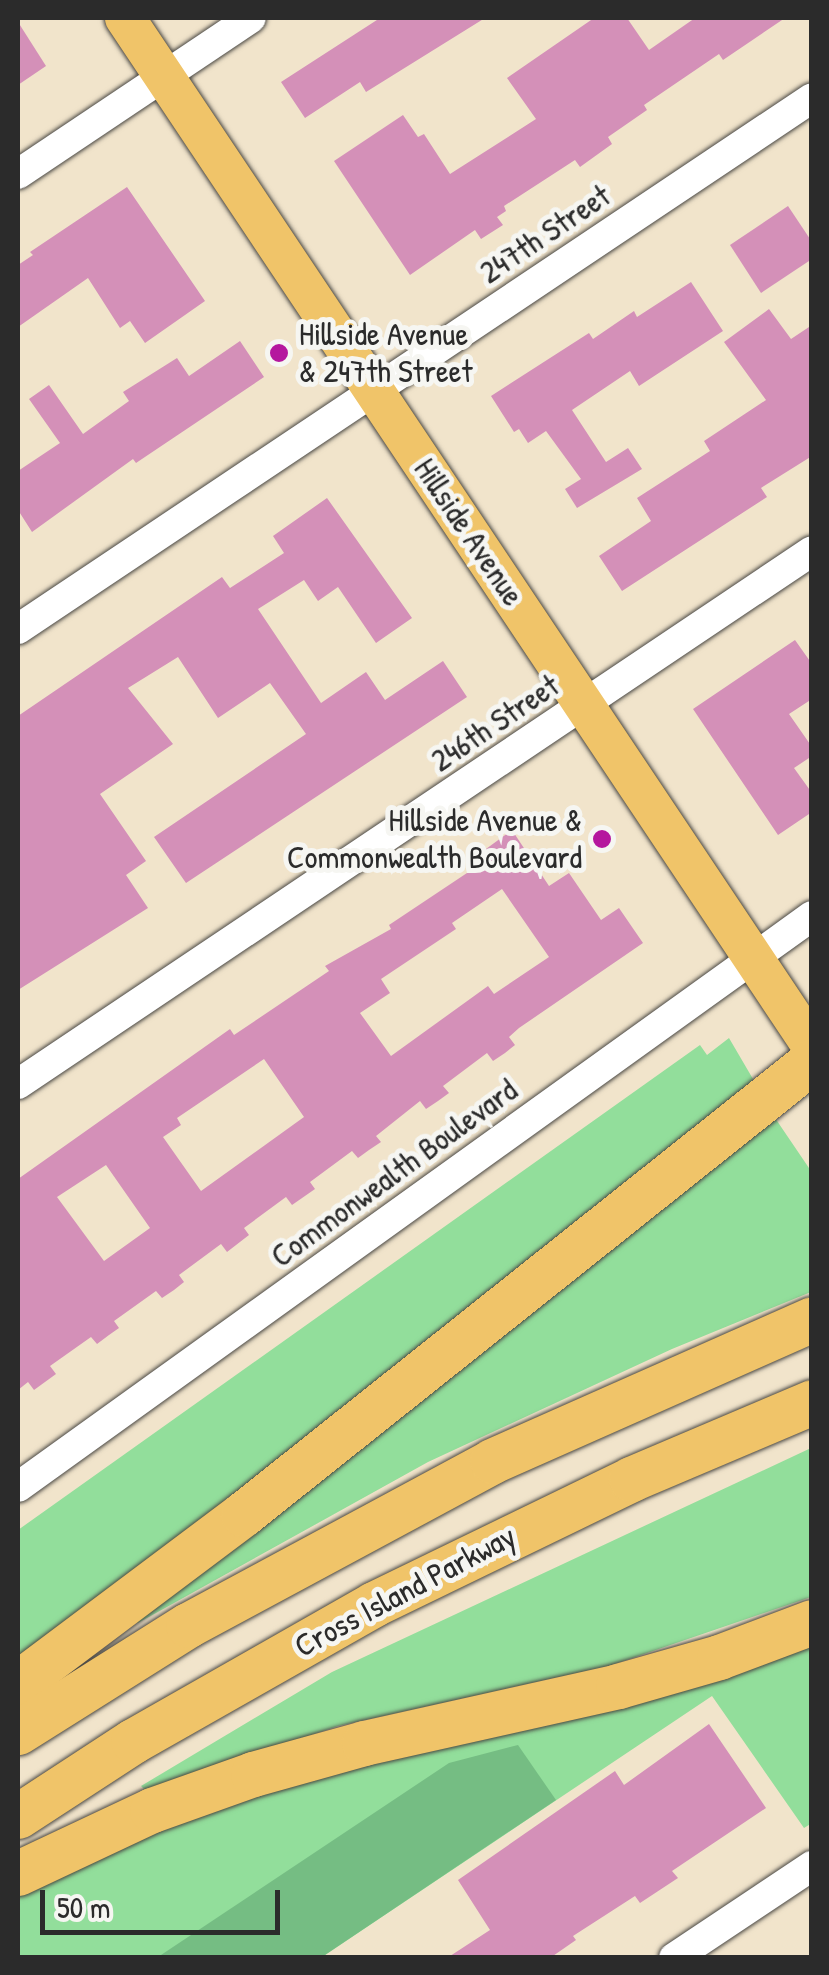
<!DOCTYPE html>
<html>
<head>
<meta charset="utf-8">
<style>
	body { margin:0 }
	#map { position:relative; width:829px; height:1975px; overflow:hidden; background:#f1e4cb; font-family:"Patrick Hand",sans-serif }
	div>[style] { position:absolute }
	.green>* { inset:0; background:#92de9b }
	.forest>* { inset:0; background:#75bd83 }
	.building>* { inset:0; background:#d490b8 }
	.roads { filter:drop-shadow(0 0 2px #494743) drop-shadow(0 0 2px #494743) }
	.minor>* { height:30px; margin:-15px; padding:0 15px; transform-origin:15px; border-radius:15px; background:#fff }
	.major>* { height:40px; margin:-20px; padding:0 20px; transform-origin:20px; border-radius:20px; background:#f0c469 }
	.highway>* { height:45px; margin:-22.5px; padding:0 22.5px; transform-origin:22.5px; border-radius:22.5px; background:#f0c469 }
	.dots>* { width:28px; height:28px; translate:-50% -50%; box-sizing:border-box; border:5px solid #f6f6f2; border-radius:50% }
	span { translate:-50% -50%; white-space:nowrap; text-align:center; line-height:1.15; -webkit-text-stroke:10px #f6f6f2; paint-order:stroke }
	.street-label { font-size:32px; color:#2b2b2b }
	.poi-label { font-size:32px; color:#2b2b2b }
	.left { translate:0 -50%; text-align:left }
	.right { translate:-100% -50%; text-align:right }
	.frame { position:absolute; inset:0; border:20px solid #2b2b2b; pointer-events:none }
	.scale { position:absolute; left:40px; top:1890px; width:240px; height:45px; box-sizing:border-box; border:5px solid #2b2b2b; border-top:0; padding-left:12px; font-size:30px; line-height:35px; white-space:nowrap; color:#2b2b2b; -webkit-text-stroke:8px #f6f6f2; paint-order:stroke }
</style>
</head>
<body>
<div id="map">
	<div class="green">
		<i style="clip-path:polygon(729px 1038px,753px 1079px,747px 1092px,18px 1662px,18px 1530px,700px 1045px,707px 1055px)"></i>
		<i style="clip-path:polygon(771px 1112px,811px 1171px,811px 1292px,672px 1349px,428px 1462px,138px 1623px,132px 1617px)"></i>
		<i style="clip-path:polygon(811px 1448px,811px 1597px,609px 1666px,338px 1726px,146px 1791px,141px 1786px,332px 1672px)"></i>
		<i style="clip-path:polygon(811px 1634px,812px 1823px,804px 1828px,712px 1696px,322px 1957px,18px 1958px,18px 1895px,166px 1821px)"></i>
	</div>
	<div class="forest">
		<i style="clip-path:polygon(518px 1745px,556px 1800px,322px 1957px,158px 1957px,449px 1763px)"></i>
	</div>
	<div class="building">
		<i style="clip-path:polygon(380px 18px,485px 18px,366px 92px,360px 82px,305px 118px,281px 82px)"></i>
		<i style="clip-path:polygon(594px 18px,627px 18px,649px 50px,695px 18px,785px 18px,723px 60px,719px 54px,644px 105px,647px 110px,608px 137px,612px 144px,580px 167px,575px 160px,504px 206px,506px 211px,497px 217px,503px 225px,481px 239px,475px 230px,410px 275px,334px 161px,403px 115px,418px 137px,424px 134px,450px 174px,536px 119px,507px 78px)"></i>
		<i style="clip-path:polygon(18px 22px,46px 66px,18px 85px)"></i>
		<i style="clip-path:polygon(127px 187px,205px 301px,145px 343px,130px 321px,120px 328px,88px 278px,18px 327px,18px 265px,33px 255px,30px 252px)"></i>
		<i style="clip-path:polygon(788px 206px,812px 242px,812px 259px,761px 293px,730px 245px)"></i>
		<i style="clip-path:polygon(691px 282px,723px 331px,639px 386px,630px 371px,572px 410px,606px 462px,628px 448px,642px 469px,577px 508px,565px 489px,581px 479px,546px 431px,528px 443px,519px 429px,514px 432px,491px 396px,589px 333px,593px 339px,634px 311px,637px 317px)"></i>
		<i style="clip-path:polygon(769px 309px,791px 339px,812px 325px,812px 456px,761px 488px,767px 497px,622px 591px,599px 556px,651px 521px,637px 498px,710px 451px,704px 441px,766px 400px,724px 342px)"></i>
		<i style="clip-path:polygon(240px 341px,264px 377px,136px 463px,133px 459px,32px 532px,18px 510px,18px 471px,60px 443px,29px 399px,49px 385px,83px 434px,129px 401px,123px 392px,177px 358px,189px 376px)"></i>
		<i style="clip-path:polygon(327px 498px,412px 618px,376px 643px,338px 587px,318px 601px,304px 580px,258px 609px,321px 703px,366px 672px,385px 700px,443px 661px,467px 697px,186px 883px,154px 837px,306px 734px,270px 683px,218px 718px,178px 657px,128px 688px,173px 744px,100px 794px,146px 861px,126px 875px,148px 908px,18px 990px,18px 716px,222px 577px,230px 588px,284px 553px,273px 536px)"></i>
		<i style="clip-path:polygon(795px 640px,812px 664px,812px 699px,789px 714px,812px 747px,812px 756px,794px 768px,812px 793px,812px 812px,778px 835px,693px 709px)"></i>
		<i style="clip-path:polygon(evenodd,512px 830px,549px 886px,569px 873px,601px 920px,619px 908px,643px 943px,519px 1028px,509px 1037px,515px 1045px,505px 1053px,493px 1061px,487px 1053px,443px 1086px,449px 1093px,438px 1101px,426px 1109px,420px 1101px,376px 1136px,381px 1142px,369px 1150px,358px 1158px,352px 1151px,310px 1182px,315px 1189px,292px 1205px,286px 1197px,244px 1228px,249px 1235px,227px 1252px,221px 1244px,179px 1275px,184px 1282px,174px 1290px,162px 1298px,156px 1291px,114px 1321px,119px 1328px,109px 1335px,97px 1344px,91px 1337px,50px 1366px,56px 1374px,34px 1390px,28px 1382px,18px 1390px,18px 1179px,230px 1029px,234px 1035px,329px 971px,325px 966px,391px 929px,389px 925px,473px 869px,468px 862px,512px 830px,502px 889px,549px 957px,494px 994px,488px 986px,391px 1056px,360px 1013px,390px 993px,381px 979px,456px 929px,452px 923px,502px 889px,512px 830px,264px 1059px,304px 1117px,201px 1191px,163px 1137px,181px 1125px,177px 1118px,264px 1059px,512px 830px,106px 1165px,150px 1228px,104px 1261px,57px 1197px,106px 1165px)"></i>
		<i style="clip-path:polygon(709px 1724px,766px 1808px,672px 1871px,678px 1878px,640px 1903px,635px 1896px,573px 1936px,576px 1940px,550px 1958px,447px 1958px,490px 1930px,458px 1880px,615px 1771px,624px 1785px)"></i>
	</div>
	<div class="roads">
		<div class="minor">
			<i style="left:18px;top:174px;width:280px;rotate:-33.8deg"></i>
			<i style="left:18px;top:629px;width:955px;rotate:-33.77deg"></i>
			<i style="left:18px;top:1084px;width:956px;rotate:-33.87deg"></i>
			<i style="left:18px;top:1487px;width:978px;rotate:-35.72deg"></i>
			<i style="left:674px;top:1958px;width:166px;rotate:-33.7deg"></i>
		</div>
		<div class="major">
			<i style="left:125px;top:18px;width:1236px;rotate:56.25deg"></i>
		</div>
		<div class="highway">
			<i style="left:18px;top:1683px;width:281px;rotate:-36.9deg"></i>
			<i style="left:243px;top:1514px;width:727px;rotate:-38.52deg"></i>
			<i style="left:18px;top:1732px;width:201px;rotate:-32.2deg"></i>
			<i style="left:188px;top:1625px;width:345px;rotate:-28.3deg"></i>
			<i style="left:492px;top:1461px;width:350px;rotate:-23.9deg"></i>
			<i style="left:18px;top:1816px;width:137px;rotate:-33.1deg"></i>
			<i style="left:133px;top:1741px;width:277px;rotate:-29.6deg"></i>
			<i style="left:374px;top:1604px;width:286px;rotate:-25.9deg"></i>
			<i style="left:631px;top:1479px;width:197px;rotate:-23deg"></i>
			<i style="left:18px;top:1873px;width:148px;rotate:-25.2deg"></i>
			<i style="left:152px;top:1810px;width:107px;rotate:-19.6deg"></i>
			<i style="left:253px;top:1774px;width:115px;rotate:-15.6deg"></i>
			<i style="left:364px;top:1743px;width:260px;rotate:-12.6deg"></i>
			<i style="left:618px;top:1686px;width:105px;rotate:-16deg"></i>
			<i style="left:719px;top:1657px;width:99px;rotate:-20.6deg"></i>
		</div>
	</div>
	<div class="dots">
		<i style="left:279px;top:353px;background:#b5179e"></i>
		<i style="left:602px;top:839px;background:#b5179e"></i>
	</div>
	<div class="street-label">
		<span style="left:545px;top:234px;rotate:-34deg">247th Street</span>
		<span style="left:469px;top:532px;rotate:56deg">Hillside Avenue</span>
		<span style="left:495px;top:723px;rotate:-34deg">246th Street</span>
		<span style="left:394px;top:1173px;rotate:-36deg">Commonwealth Boulevard</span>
		<span style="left:405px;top:1591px;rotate:-28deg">Cross Island Parkway</span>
	</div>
	<div class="poi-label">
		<span class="left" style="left:299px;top:353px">Hillside Avenue<br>&amp; 247th Street</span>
		<span class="right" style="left:582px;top:839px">Hillside Avenue &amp;<br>Commonwealth Boulevard</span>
	</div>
	<div class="frame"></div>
	<div class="scale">50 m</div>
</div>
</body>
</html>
